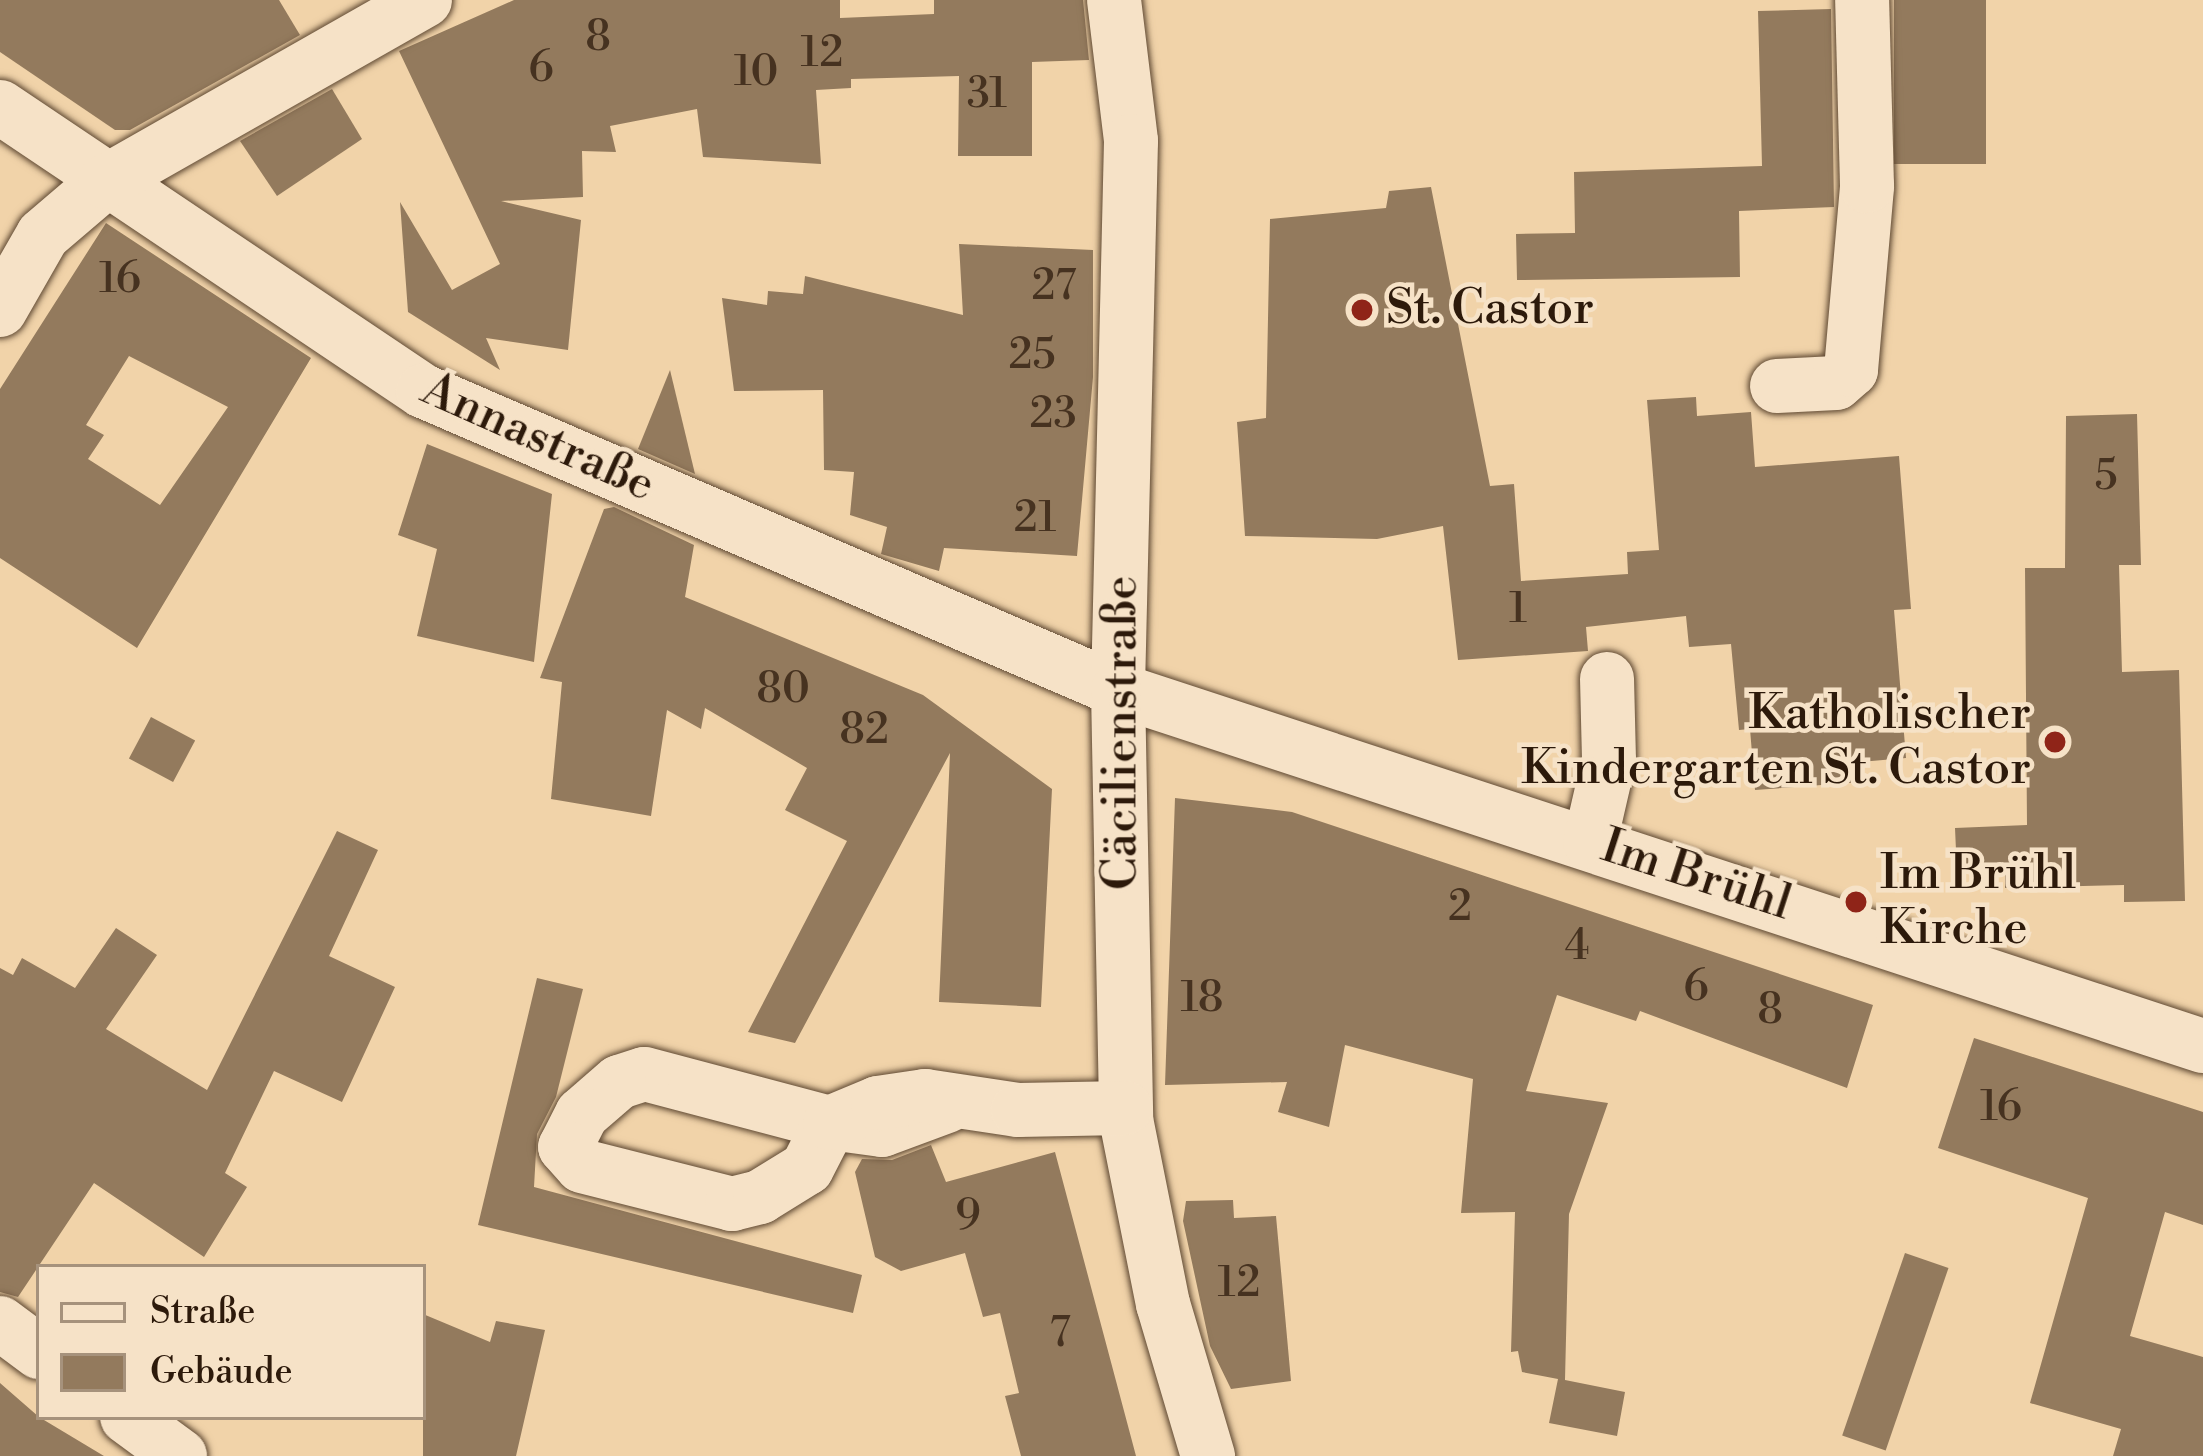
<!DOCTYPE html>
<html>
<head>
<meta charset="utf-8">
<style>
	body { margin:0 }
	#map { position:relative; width:2203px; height:1456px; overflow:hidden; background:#f1d3a9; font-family:"Libre Bodoni",serif }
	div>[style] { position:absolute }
	.building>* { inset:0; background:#937a5d; transform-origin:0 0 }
	.roads { filter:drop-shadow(0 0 3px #5e4832) drop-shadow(0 0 3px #5e4832) }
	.minor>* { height:54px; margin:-27px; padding:0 27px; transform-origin:27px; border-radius:27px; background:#f6e2c7 }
	.dots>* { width:33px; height:33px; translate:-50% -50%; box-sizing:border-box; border:6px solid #f6e2c7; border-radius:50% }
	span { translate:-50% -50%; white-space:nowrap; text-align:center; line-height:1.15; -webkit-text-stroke:9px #f6e2c7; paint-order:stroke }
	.number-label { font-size:42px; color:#463220 }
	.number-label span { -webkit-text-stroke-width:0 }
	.poi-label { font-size:48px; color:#2d1a0b }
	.left { translate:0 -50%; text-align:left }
	.right { translate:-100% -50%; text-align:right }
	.street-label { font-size:48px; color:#2d1a0b }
	.legend { position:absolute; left:36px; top:1264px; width:390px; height:156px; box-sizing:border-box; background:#f6e2c7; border:3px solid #a6927c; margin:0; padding:15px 21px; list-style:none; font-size:36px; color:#2d1a0b }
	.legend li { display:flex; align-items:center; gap:24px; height:60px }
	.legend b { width:60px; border:3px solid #a6927c }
</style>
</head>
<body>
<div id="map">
	<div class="building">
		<i style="clip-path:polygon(0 0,279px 0,300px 35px,130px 130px,115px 130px,0 52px)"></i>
		<i style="clip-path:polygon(514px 0,840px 0,840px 18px,934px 14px,934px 0,1083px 0,1089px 60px,1032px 62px,1032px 156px,958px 156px,959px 76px,851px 79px,851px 88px,816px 90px,821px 164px,703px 157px,697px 109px,610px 126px,616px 152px,582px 151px,583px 197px,501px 201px,581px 220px,568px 350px,486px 338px,500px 370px,408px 312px,400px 202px,452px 290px,500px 264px,399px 51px)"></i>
		<i style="left:1894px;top:0;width:92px;height:164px"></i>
		<i style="clip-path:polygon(1831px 9px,1834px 207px,1739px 211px,1740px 277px,1517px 280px,1516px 234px,1575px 233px,1574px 172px,1762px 166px,1758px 11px)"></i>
		<i style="clip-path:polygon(332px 89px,362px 139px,277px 196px,240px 141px)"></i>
		<i style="clip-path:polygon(1431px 187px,1490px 486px,1514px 484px,1521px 581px,1628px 574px,1627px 552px,1659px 550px,1647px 400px,1696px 397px,1697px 416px,1751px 412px,1755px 467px,1899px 456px,1911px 609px,1894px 610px,1906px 758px,1860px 762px,1862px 782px,1755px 790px,1750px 729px,1739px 730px,1731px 644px,1689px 647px,1686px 616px,1586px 627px,1588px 651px,1458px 660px,1443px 526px,1377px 539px,1245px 536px,1237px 422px,1266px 418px,1270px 219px,1386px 208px,1389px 191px)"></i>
		<i style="clip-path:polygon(evenodd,106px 223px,311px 358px,137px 648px,0 558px,0 389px,106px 223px,129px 356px,228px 407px,160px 505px,88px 459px,104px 435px,86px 425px,129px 356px)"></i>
		<i style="clip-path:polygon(959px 244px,1093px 250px,1093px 377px,1077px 556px,944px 548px,939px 571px,881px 554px,887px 527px,850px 515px,854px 472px,824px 470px,823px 390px,734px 391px,722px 298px,767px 305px,768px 291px,803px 294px,805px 276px,963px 315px)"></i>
		<i style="clip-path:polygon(670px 370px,695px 474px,638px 449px)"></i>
		<i style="clip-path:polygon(2137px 414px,2141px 565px,2119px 565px,2122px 672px,2179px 670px,2185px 901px,2124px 902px,2124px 885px,2005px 888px,2005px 871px,1957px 873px,1955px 828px,2027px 825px,2025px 568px,2065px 568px,2066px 416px)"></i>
		<i style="clip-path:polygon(427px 444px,552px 494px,534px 662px,417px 636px,437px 549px,398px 535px)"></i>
		<i style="clip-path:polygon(614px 507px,694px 545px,685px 597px,923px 695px,1052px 789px,1041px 1007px,939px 1002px,950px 753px,795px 1043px,748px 1032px,847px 841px,785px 810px,807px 768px,705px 708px,701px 729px,667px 710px,651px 816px,551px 799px,562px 682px,540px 678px,604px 509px)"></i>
		<i style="left:151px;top:717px;width:50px;height:47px;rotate:28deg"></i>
		<i style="clip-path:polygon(1175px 798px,1292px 812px,1873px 1005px,1847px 1088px,1640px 1011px,1636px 1021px,1557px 995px,1526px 1091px,1608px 1103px,1569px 1214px,1565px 1380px,1625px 1392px,1617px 1436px,1549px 1423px,1558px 1379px,1522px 1372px,1518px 1351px,1511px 1352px,1515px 1212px,1461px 1213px,1473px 1079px,1345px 1045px,1329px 1127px,1278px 1112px,1287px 1082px,1165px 1085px)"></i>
		<i style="clip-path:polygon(337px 831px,378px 850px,329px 956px,395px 987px,342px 1102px,274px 1071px,225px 1173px,247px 1187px,204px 1257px,94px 1183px,18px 1297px,0 1292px,0 968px,13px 975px,22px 958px,75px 988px,116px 928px,157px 955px,106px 1029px,207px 1090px)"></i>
		<i style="clip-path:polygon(537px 978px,583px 989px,556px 1097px,537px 1134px,534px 1187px,862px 1275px,853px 1313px,478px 1225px)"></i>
		<i style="clip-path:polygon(1974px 1038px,2203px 1112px,2203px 1225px,2165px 1212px,2130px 1336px,2203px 1357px,2203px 1456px,2113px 1456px,2121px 1429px,2030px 1403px,2088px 1198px,1938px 1148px)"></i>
		<i style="clip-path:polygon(931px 1145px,946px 1182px,1055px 1152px,1136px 1456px,1021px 1456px,1005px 1396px,1019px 1393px,1000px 1313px,983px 1317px,965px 1253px,901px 1271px,875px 1257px,855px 1172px,862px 1159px,892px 1160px)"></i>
		<i style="clip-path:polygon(1233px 1200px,1234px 1218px,1276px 1216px,1291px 1381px,1231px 1389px,1210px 1346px,1183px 1221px,1186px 1201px)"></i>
		<i style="left:1905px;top:1253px;width:46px;height:193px;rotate:19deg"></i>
		<i style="clip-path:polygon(423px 1314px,490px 1342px,496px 1321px,545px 1330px,516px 1456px,423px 1456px)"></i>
		<i style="clip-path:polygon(0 1383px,39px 1417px,104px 1456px,0 1456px)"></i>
	</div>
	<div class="roads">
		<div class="minor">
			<i style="left:1114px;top:0;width:142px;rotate:83.1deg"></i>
			<i style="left:1131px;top:141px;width:549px;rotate:91.36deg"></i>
			<i style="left:1118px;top:690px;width:429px;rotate:88.9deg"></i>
			<i style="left:1126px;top:1119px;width:189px;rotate:78.7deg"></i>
			<i style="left:1163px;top:1304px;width:159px;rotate:73.5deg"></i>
			<i style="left:0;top:107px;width:509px;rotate:33.88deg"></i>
			<i style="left:423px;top:391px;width:757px;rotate:23.28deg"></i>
			<i style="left:1118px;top:690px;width:1142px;rotate:18.17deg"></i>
			<i style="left:0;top:310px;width:86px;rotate:-60.2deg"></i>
			<i style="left:43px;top:235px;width:82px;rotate:-40.5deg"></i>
			<i style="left:105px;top:182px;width:368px;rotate:-29.6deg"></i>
			<i style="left:1777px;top:386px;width:59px;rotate:-2.9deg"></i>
			<i style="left:1836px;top:383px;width:20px;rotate:-41deg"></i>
			<i style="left:1851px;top:370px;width:185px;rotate:-85deg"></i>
			<i style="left:1867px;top:186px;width:186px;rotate:-91.5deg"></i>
			<i style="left:1590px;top:842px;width:84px;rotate:-77deg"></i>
			<i style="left:1609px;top:760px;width:81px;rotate:-91.4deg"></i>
			<i style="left:947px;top:1106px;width:69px;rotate:159.7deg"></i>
			<i style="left:882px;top:1130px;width:52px;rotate:-172.3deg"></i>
			<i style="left:830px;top:1123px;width:192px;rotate:-165.2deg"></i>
			<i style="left:644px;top:1074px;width:26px;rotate:162deg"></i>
			<i style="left:619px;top:1082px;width:49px;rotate:139.1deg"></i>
			<i style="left:582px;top:1114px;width:37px;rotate:117deg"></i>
			<i style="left:565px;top:1147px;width:25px;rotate:48deg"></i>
			<i style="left:582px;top:1166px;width:155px;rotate:14.2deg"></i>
			<i style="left:732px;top:1204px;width:29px;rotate:-14deg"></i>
			<i style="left:760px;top:1197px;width:55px;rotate:-31.7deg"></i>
			<i style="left:807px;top:1168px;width:51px;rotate:-62.9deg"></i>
			<i style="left:830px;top:1123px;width:52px;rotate:-22.6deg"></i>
			<i style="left:878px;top:1103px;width:48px;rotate:-8.5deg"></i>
			<i style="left:925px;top:1096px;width:94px;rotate:8.6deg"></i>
			<i style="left:1018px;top:1110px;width:107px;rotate:-1.1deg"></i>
			<i style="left:0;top:1323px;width:49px;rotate:36.6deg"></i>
			<i style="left:127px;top:1417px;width:66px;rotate:36.3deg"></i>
		</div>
	</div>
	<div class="dots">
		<i style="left:1362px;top:310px;background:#8f2418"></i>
		<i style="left:2055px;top:742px;background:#8f2418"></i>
		<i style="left:1856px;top:902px;background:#8f2418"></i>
	</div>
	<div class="number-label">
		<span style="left:598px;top:38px">8</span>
		<span style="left:822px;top:54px">12</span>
		<span style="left:541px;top:69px">6</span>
		<span style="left:756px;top:73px">10</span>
		<span style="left:987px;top:95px">31</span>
		<span style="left:120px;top:280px">16</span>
		<span style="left:1054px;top:287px">27</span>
		<span style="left:1032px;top:356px">25</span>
		<span style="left:1053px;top:415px">23</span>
		<span style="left:2106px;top:477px">5</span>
		<span style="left:1035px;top:519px">21</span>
		<span style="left:1518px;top:610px">1</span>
		<span style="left:783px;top:690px">80</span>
		<span style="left:864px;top:731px">82</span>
		<span style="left:1460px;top:908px">2</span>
		<span style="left:1577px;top:947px">4</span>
		<span style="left:1696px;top:988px">6</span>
		<span style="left:1202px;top:999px">18</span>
		<span style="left:1770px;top:1011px">8</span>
		<span style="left:2001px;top:1108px">16</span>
		<span style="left:968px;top:1217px">9</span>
		<span style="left:1239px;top:1284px">12</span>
		<span style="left:1060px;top:1334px">7</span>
	</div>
	<div class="poi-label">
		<span class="left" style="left:1386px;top:310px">St. Castor</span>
		<span class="right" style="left:2031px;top:742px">Katholischer<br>Kindergarten St. Castor</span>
		<span class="left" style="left:1880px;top:902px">Im Brühl<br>Kirche</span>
	</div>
	<div class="street-label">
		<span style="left:538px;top:438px;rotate:24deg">Annastraße</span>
		<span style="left:1122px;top:733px;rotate:-90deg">Cäcilienstraße</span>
		<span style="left:1696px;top:876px;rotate:18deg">Im Brühl</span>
	</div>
	<ul class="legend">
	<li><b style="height:15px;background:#f6e2c7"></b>Straße</li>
	<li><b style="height:33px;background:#937a5d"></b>Gebäude</li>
	</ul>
</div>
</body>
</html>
